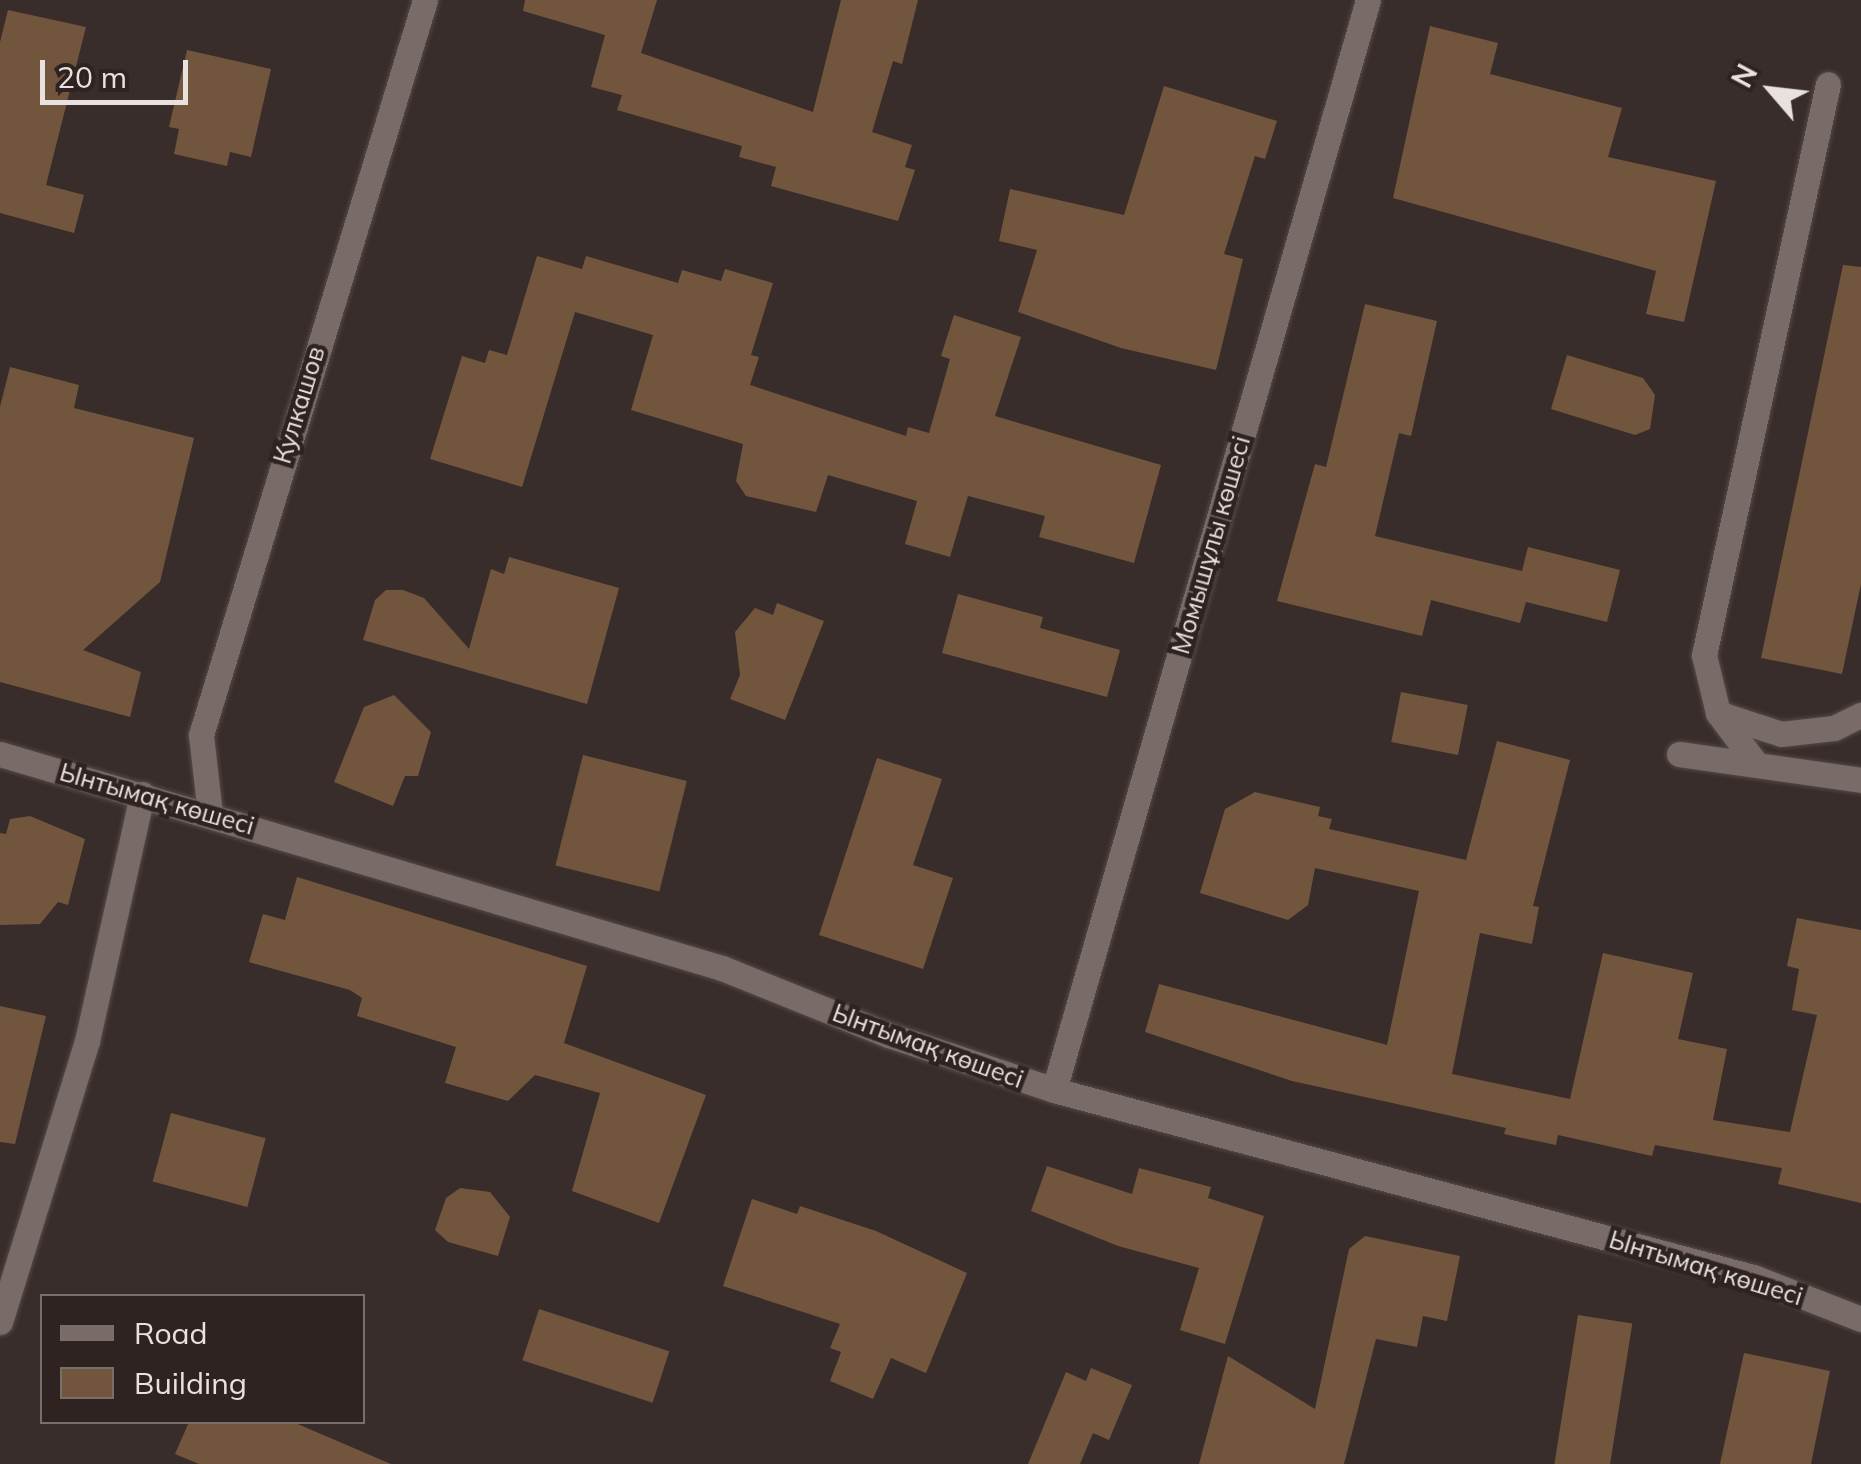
<!DOCTYPE html>
<html>
<head>
<meta charset="utf-8">
<style>
	body { margin:0 }
	#map { position:relative; width:1861px; height:1464px; overflow:hidden; background:#382d2b; font-family:Mulish,sans-serif }
	div>[style] { position:absolute }
	.building>* { inset:0; background:#72553d; transform-origin:0 0 }
	.roads { filter:drop-shadow(0 0 2px #534a48) drop-shadow(0 0 2px #534a48) }
	.lane>* { height:25px; margin:-12.5px; padding:0 12.5px; transform-origin:12.5px; border-radius:12.5px; background:#786b68 }
	.street>* { height:25px; margin:-12.5px; padding:0 12.5px; transform-origin:12.5px; border-radius:12.5px; background:#786b68 }
	span { translate:-50% -50%; white-space:nowrap; text-align:center; line-height:1.15; -webkit-text-stroke:9px #2e2321; paint-order:stroke }
	.street-label { font-size:25px; color:#e8e1df }
	.legend { position:absolute; left:40px; top:1294px; width:325px; height:130px; box-sizing:border-box; background:#2e2321; border:2px solid #786f6d; margin:0; padding:12px 18px; list-style:none; font-size:30px; color:#e8e1df }
	.legend li { display:flex; align-items:center; gap:20px; height:50px }
	.legend b { width:50px; border:2px solid #786f6d }
	.north { position:absolute; left:1721px; top:40px; width:100px; height:100px; -webkit-text-stroke:8px #2e2321; paint-order:stroke; rotate:298deg; font-size:28px; font-weight:700; line-height:40px; text-align:center; color:#e8e1df }
	.north::after { content:''; display:block; margin:auto; width:35px; height:45px; background:#e8e1df; clip-path:polygon(50% 0,100% 100%,50% 72%,0 100%) }
	.scale { position:absolute; left:40px; top:60px; width:148px; height:45px; box-sizing:border-box; border:5px solid #e8e1df; border-top:0; padding-left:12px; font-size:30px; line-height:35px; white-space:nowrap; color:#e8e1df; -webkit-text-stroke:8px #2e2321; paint-order:stroke }
</style>
</head>
<body>
<div id="map">
	<div class="building">
		<i style="clip-path:polygon(525px 0,657px 0,641px 53px,813px 112px,841px 0,918px 0,902px 64px,893px 61px,872px 132px,912px 145px,905px 167px,915px 170px,898px 221px,771px 186px,776px 167px,739px 157px,742px 146px,617px 110px,622px 95px,591px 87px,605px 35px,523px 11px)"></i>
		<i style="clip-path:polygon(8px 10px,86px 27px,46px 185px,84px 195px,74px 233px,0 213px,0 42px)"></i>
		<i style="clip-path:polygon(1430px 26px,1498px 43px,1490px 74px,1622px 108px,1608px 157px,1716px 181px,1684px 322px,1646px 314px,1656px 271px,1393px 198px)"></i>
		<i style="clip-path:polygon(187px 50px,271px 69px,251px 157px,230px 152px,227px 166px,174px 154px,179px 129px,169px 127px)"></i>
		<i style="clip-path:polygon(1164px 86px,1277px 121px,1265px 159px,1255px 156px,1224px 254px,1243px 259px,1216px 370px,1121px 348px,1018px 312px,1037px 250px,999px 241px,1010px 189px,1124px 215px)"></i>
		<i style="clip-path:polygon(537px 256px,582px 269px,586px 256px,678px 283px,682px 270px,721px 281px,725px 269px,773px 283px,751px 355px,759px 357px,750px 385px,906px 436px,908px 427px,929px 433px,950px 359px,941px 356px,954px 315px,1021px 337px,995px 416px,1161px 465px,1134px 563px,1039px 537px,1045px 516px,968px 496px,950px 557px,905px 544px,917px 501px,828px 475px,816px 512px,746px 496px,736px 481px,743px 444px,631px 410px,653px 335px,575px 312px,522px 487px,430px 459px,462px 356px,485px 363px,489px 350px,507px 355px)"></i>
		<i style="clip-path:polygon(1843px 265px,1861px 267px,1861px 584px,1842px 674px,1761px 658px)"></i>
		<i style="clip-path:polygon(1365px 304px,1437px 321px,1411px 436px,1399px 433px,1375px 536px,1522px 571px,1528px 547px,1620px 570px,1607px 622px,1526px 602px,1520px 623px,1431px 600px,1422px 636px,1277px 601px,1315px 464px,1326px 467px)"></i>
		<i style="clip-path:polygon(1567px 355px,1643px 378px,1655px 395px,1650px 429px,1635px 435px,1551px 409px)"></i>
		<i style="clip-path:polygon(10px 367px,79px 385px,74px 408px,194px 438px,160px 582px,83px 650px,141px 672px,130px 717px,0 682px,0 407px)"></i>
		<i style="clip-path:polygon(509px 557px,619px 588px,587px 704px,363px 640px,375px 600px,386px 590px,403px 590px,424px 598px,469px 649px,491px 569px,504px 574px)"></i>
		<i style="clip-path:polygon(958px 594px,1043px 617px,1040px 628px,1120px 650px,1107px 697px,942px 653px)"></i>
		<i style="clip-path:polygon(777px 603px,824px 621px,785px 720px,730px 699px,740px 675px,735px 632px,755px 608px,773px 615px)"></i>
		<i style="left:1401px;top:692px;width:68px;height:51px;rotate:11deg"></i>
		<i style="clip-path:polygon(394px 695px,431px 732px,418px 776px,405px 776px,393px 806px,334px 782px,364px 707px)"></i>
		<i style="clip-path:polygon(1497px 741px,1570px 760px,1533px 906px,1539px 907px,1532px 944px,1480px 933px,1452px 1074px,1570px 1099px,1603px 953px,1693px 973px,1678px 1039px,1727px 1049px,1713px 1120px,1790px 1132px,1817px 1015px,1792px 1010px,1799px 969px,1787px 966px,1797px 918px,1861px 930px,1861px 1203px,1778px 1184px,1782px 1168px,1655px 1145px,1652px 1156px,1558px 1135px,1556px 1145px,1504px 1134px,1506px 1128px,1292px 1081px,1145px 1032px,1159px 984px,1387px 1045px,1419px 891px,1315px 868px,1308px 905px,1288px 920px,1200px 893px,1225px 809px,1255px 792px,1320px 807px,1318px 816px,1332px 819px,1329px 829px,1466px 860px)"></i>
		<i style="left:583px;top:755px;width:107px;height:114px;rotate:14deg"></i>
		<i style="clip-path:polygon(877px 758px,942px 779px,913px 865px,953px 878px,923px 969px,819px 935px)"></i>
		<i style="clip-path:polygon(30px 816px,85px 839px,68px 905px,58px 902px,40px 924px,0 925px,0 833px,6px 834px,10px 819px)"></i>
		<i style="clip-path:polygon(297px 877px,587px 966px,564px 1043px,706px 1095px,659px 1223px,572px 1191px,600px 1093px,535px 1075px,508px 1101px,445px 1083px,456px 1047px,357px 1016px,362px 998px,350px 990px,249px 962px,263px 914px,285px 920px)"></i>
		<i style="clip-path:polygon(0 1006px,46px 1016px,15px 1144px,0 1142px)"></i>
		<i style="left:171px;top:1113px;width:98px;height:71px;rotate:15deg"></i>
		<i style="clip-path:polygon(1047px 1166px,1132px 1194px,1139px 1168px,1211px 1187px,1208px 1198px,1264px 1216px,1225px 1344px,1180px 1330px,1199px 1268px,1118px 1246px,1031px 1211px)"></i>
		<i style="clip-path:polygon(460px 1188px,490px 1192px,510px 1217px,498px 1256px,448px 1242px,435px 1230px,446px 1198px)"></i>
		<i style="clip-path:polygon(752px 1199px,797px 1214px,800px 1206px,876px 1231px,967px 1273px,926px 1373px,891px 1358px,873px 1399px,830px 1381px,841px 1352px,830px 1348px,840px 1324px,723px 1286px)"></i>
		<i style="clip-path:polygon(1365px 1236px,1460px 1256px,1447px 1321px,1423px 1316px,1417px 1347px,1376px 1339px,1344px 1464px,1199px 1464px,1228px 1356px,1315px 1409px,1349px 1249px)"></i>
		<i style="left:539px;top:1309px;width:137px;height:54px;rotate:18deg"></i>
		<i style="left:1578px;top:1315px;width:55px;height:151px;rotate:9deg"></i>
		<i style="clip-path:polygon(1744px 1353px,1830px 1371px,1811px 1464px,1720px 1464px)"></i>
		<i style="clip-path:polygon(1091px 1368px,1132px 1385px,1109px 1440px,1093px 1433px,1080px 1464px,1028px 1464px,1066px 1372px,1086px 1381px)"></i>
		<i style="clip-path:polygon(189px 1422px,293px 1422px,391px 1464px,199px 1464px,175px 1454px)"></i>
	</div>
	<div class="roads">
		<div class="lane">
			<i style="left:1723px;top:715px;width:61px;rotate:18.1deg"></i>
			<i style="left:1781px;top:734px;width:53px;rotate:-6.5deg"></i>
			<i style="left:1834px;top:728px;width:30px;rotate:-26deg"></i>
			<i style="left:1679px;top:754px;width:184px;rotate:8.1deg"></i>
			<i style="left:1757px;top:765px;width:65px;rotate:-126.9deg"></i>
			<i style="left:1718px;top:713px;width:60px;rotate:-103.6deg"></i>
			<i style="left:1704px;top:655px;width:584px;rotate:-77.75deg"></i>
		</div>
		<div class="street">
			<i style="left:0;top:754px;width:753px;rotate:16.51deg"></i>
			<i style="left:722px;top:968px;width:180px;rotate:21.9deg"></i>
			<i style="left:889px;top:1035px;width:174px;rotate:18.4deg"></i>
			<i style="left:1054px;top:1090px;width:724px;rotate:14.98deg"></i>
			<i style="left:1753px;top:1277px;width:116px;rotate:21.3deg"></i>
			<i style="left:210px;top:814px;width:80px;rotate:-96.5deg"></i>
			<i style="left:201px;top:735px;width:768px;rotate:-73.05deg"></i>
			<i style="left:1054px;top:1090px;width:1134px;rotate:-73.93deg"></i>
			<i style="left:0;top:1322px;width:294px;rotate:-72.8deg"></i>
			<i style="left:87px;top:1041px;width:253px;rotate:-77.4deg"></i>
		</div>
	</div>
	<div class="street-label">
		<span style="left:299px;top:405px;rotate:-73deg">Кулкашов</span>
		<span style="left:1211px;top:545px;rotate:-74deg">Момышұлы көшесі</span>
		<span style="left:157px;top:799px;rotate:16deg">Ынтымақ көшесі</span>
		<span style="left:928px;top:1046px;rotate:20deg">Ынтымақ көшесі</span>
		<span style="left:1706px;top:1268px;rotate:17deg">Ынтымақ көшесі</span>
	</div>
	<ul class="legend">
	<li><b style="height:12px;background:#786b68"></b>Road</li>
	<li><b style="height:28px;background:#72553d"></b>Building</li>
	</ul>
	<div class="north">N</div>
	<div class="scale">20 m</div>
</div>
</body>
</html>
